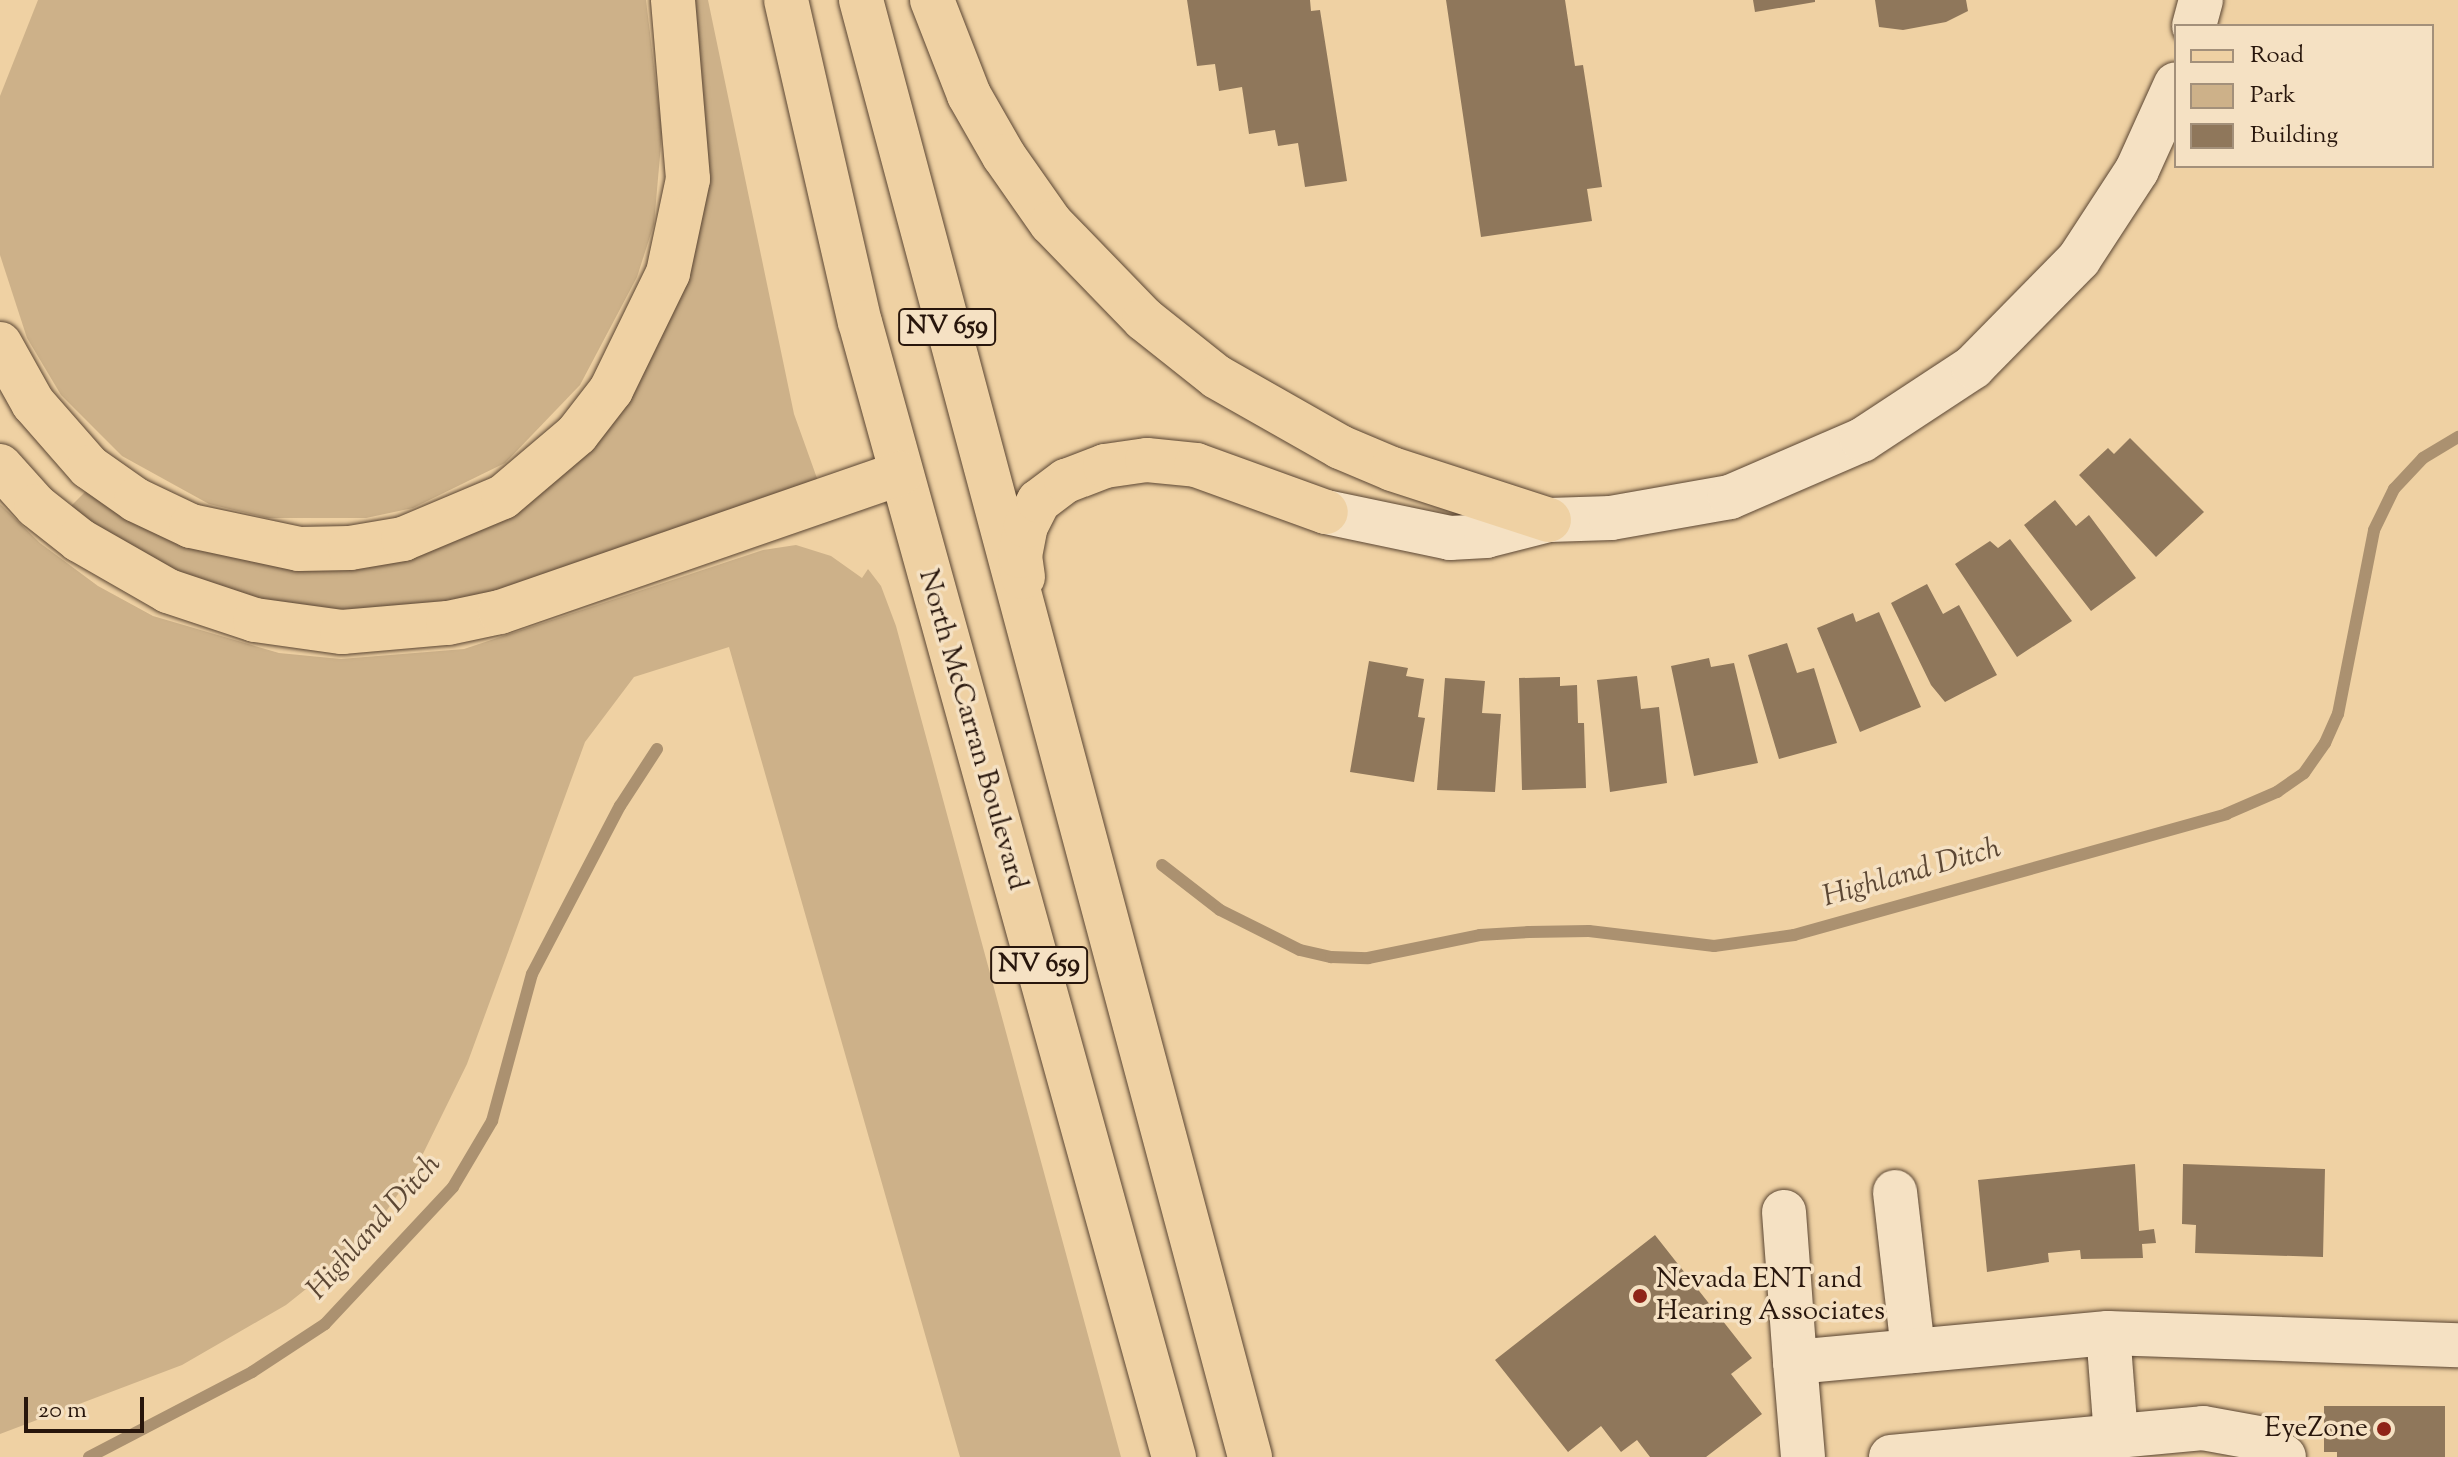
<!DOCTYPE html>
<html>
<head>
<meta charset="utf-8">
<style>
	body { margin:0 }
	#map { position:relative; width:2458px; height:1457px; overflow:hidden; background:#efd1a3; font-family:"Sorts Mill Goudy",serif }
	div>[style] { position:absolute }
	.green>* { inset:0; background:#cdb189 }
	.stream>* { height:12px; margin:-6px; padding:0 6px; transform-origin:6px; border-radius:6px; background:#ab9170 }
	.building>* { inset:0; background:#8f775b }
	.roads { filter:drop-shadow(0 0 2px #5a4532) drop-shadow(0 0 2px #5a4532) }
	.minor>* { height:44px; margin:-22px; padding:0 22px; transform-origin:22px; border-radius:22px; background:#f5e1c3 }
	.major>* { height:44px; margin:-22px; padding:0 22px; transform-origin:22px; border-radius:22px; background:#efd1a3 }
	.dots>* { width:22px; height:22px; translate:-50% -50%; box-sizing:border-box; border:4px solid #f5e1c3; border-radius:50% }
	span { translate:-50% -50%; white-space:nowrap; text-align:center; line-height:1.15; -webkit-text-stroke:7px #f5e1c3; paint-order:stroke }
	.shield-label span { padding:2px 6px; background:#f5e1c3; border:2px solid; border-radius:6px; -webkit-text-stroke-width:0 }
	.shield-label { font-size:26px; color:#28160c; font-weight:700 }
	.street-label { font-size:28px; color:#28160c }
	.poi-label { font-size:28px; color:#28160c }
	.left { translate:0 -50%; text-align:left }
	.right { translate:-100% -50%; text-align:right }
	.water-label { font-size:30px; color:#5c4734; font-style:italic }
	.legend { position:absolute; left:2174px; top:24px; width:260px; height:144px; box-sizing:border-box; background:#f5e1c3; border:2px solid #a3907a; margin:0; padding:10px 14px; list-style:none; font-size:24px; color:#28160c }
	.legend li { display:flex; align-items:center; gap:16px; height:40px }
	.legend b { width:40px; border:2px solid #a3907a }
	.scale { position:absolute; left:24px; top:1397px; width:120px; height:36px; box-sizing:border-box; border:4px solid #28160c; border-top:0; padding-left:10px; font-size:24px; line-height:28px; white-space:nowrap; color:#28160c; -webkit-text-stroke:6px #f5e1c3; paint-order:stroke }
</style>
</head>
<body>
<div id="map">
	<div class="green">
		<i style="clip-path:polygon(38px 0,646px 0,662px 133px,654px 224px,637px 277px,580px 385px,505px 463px,413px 508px,366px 518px,267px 518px,209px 504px,122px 456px,61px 395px,27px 338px,0 255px,0 96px)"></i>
		<i style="clip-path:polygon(690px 0,708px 0,794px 414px,818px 481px,472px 601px,386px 614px,254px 602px,130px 553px,70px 507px,90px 487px,208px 551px,289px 567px,381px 563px,648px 358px)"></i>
		<i style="clip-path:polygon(0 504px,40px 543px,98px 586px,153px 616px,279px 653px,341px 659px,464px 649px,763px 550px,796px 545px,831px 556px,862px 578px,868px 569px,881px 586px,896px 626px,1121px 1457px,960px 1457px,729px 647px,634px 677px,585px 742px,467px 1064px,416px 1168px,365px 1242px,286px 1305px,182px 1365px,0 1434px)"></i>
	</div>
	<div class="stream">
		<i style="left:1162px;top:865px;width:73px;rotate:37.8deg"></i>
		<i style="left:1220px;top:910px;width:89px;rotate:26.6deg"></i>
		<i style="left:1300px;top:950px;width:32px;rotate:13deg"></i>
		<i style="left:1331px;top:957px;width:37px;rotate:2deg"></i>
		<i style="left:1368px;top:958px;width:114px;rotate:-11.6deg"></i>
		<i style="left:1480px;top:935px;width:49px;rotate:-3.5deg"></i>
		<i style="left:1529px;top:932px;width:60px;rotate:-1deg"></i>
		<i style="left:1589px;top:931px;width:126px;rotate:6.8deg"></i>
		<i style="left:1714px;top:946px;width:81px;rotate:-7.8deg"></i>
		<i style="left:1794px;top:935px;width:449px;rotate:-15.6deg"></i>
		<i style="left:2226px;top:814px;width:56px;rotate:-23.3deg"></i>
		<i style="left:2277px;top:792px;width:33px;rotate:-35deg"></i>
		<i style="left:2304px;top:773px;width:37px;rotate:-55deg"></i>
		<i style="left:2325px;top:743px;width:32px;rotate:-66deg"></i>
		<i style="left:2338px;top:714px;width:187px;rotate:-78.9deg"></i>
		<i style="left:2374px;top:530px;width:46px;rotate:-64deg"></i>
		<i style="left:2394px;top:489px;width:42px;rotate:-46.9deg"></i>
		<i style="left:2423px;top:458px;width:41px;rotate:-31deg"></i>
		<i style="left:89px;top:1457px;width:184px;rotate:-27.5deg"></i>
		<i style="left:252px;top:1372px;width:87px;rotate:-33.3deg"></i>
		<i style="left:325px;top:1324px;width:187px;rotate:-46.9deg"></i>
		<i style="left:453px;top:1187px;width:77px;rotate:-59.4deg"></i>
		<i style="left:492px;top:1121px;width:152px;rotate:-74.8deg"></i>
		<i style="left:532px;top:974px;width:190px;rotate:-62.4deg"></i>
		<i style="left:620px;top:806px;width:68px;rotate:-57deg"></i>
	</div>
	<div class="building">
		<i style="clip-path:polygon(1187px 0,1310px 0,1311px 11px,1320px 10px,1347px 181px,1305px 187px,1298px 143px,1278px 146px,1275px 130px,1249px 134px,1242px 87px,1219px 91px,1215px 64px,1197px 66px)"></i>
		<i style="clip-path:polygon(1446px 0,1565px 0,1575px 66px,1583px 65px,1602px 187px,1587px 189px,1592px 221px,1481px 237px)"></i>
		<i style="clip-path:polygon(1753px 0,1815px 0,1815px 2px,1755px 12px)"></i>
		<i style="clip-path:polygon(1875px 0,1966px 0,1968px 11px,1946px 22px,1903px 30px,1879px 27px)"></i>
		<i style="clip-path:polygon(2130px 438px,2204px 512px,2156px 557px,2079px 475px,2108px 448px,2114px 454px)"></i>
		<i style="clip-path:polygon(2055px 500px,2076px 526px,2089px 515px,2136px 578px,2091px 611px,2024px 525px)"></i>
		<i style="clip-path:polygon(2010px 539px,2072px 621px,2017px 657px,1955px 564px,1990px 541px,1998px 548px)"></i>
		<i style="clip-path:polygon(1927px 584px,1943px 614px,1959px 605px,1997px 675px,1945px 702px,1931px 685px,1891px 603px)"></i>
		<i style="clip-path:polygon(1879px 612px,1921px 707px,1860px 732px,1817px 628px,1853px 613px,1856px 622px)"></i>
		<i style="clip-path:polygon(1787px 643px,1797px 673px,1814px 668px,1837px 743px,1779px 759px,1748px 655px)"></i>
		<i style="clip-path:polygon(1709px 658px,1711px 667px,1734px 663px,1758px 763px,1694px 776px,1671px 666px)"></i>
		<i style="clip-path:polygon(1369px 661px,1408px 668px,1406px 676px,1424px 679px,1418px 717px,1425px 718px,1414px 782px,1350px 772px)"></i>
		<i style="clip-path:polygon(1637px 676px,1641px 709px,1659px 707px,1667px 783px,1610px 792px,1597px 680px)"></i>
		<i style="clip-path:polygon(1560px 677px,1560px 686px,1577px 685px,1578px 723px,1584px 723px,1586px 788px,1522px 790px,1519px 678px)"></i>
		<i style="clip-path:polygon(1445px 678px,1485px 681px,1482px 713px,1501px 714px,1495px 792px,1437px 790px)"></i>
		<i style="clip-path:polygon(2135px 1164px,2139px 1231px,2154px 1229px,2156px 1243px,2142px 1244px,2143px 1258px,2081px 1259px,2080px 1250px,2048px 1253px,2049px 1262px,1987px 1272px,1978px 1180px)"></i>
		<i style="clip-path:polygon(2183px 1164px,2325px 1169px,2323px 1257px,2195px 1253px,2196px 1225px,2182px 1224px)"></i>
		<i style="clip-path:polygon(1655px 1235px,1752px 1358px,1731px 1374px,1762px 1414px,1706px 1457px,1650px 1457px,1637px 1440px,1621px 1452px,1601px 1426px,1568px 1452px,1495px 1360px)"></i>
		<i style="clip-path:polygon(2324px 1406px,2445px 1406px,2445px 1457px,2337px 1457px,2337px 1452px,2324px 1452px)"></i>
	</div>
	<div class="roads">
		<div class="minor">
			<i style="left:2194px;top:26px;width:27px;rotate:-75deg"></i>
			<i style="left:1326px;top:512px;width:127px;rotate:11.8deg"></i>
			<i style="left:1450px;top:538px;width:36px;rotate:-3deg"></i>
			<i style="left:1486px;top:536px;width:65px;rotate:-14.3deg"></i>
			<i style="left:1549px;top:520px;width:62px;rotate:-1.8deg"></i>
			<i style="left:1611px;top:518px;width:121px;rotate:-10deg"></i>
			<i style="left:1730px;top:497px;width:144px;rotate:-23.4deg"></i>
			<i style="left:1862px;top:440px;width:133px;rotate:-33.3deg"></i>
			<i style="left:1973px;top:367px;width:151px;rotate:-45.5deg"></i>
			<i style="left:2079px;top:259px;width:106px;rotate:-56.9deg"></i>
			<i style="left:2137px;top:170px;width:94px;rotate:-65.6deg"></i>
			<i style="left:1895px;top:1192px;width:160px;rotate:83.5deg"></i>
			<i style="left:1784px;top:1212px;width:150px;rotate:85.8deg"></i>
			<i style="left:2116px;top:1436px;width:103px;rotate:-94.4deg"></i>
			<i style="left:2108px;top:1333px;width:350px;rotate:2deg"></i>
			<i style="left:1803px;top:1457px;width:95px;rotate:-94.8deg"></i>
			<i style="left:1795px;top:1362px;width:314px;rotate:-5.3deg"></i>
			<i style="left:1891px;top:1457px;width:313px;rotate:-5.3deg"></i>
			<i style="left:2203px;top:1428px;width:56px;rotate:10.3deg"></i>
			<i style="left:2258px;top:1438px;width:32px;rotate:36deg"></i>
		</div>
		<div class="major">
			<i style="left:786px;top:0;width:330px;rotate:77.1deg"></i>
			<i style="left:860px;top:322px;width:1178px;rotate:74.54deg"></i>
			<i style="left:861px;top:0;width:1508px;rotate:75.05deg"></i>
			<i style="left:932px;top:0;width:102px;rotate:68.7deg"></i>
			<i style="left:969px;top:95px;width:70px;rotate:60.2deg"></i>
			<i style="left:1004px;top:156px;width:82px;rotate:55deg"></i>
			<i style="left:1051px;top:223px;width:134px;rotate:45.9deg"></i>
			<i style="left:1144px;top:319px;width:93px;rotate:38.5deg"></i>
			<i style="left:1217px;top:377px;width:142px;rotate:29.6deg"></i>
			<i style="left:1340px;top:447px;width:56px;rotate:22.9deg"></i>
			<i style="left:1392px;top:469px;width:165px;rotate:18deg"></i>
			<i style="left:0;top:344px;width:68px;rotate:60.8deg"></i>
			<i style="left:33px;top:403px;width:85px;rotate:48.8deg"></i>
			<i style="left:89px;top:467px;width:57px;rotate:35.1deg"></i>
			<i style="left:136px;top:500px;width:61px;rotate:25.3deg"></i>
			<i style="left:191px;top:526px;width:110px;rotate:12deg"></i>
			<i style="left:299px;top:549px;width:51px;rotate:-1.1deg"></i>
			<i style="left:350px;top:548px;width:54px;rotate:-9.6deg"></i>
			<i style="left:403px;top:539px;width:108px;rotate:-22.8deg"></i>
			<i style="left:503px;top:497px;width:97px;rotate:-40.4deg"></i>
			<i style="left:577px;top:434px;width:56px;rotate:-52.3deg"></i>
			<i style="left:611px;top:390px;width:130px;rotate:-64deg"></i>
			<i style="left:668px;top:273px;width:96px;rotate:-78deg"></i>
			<i style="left:688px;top:179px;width:180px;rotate:-94.8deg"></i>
			<i style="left:0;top:466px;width:54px;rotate:48deg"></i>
			<i style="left:36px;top:506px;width:55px;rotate:38.3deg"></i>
			<i style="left:79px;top:540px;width:103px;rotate:29.8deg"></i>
			<i style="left:168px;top:591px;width:92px;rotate:18.4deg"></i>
			<i style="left:255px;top:620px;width:88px;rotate:7.9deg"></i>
			<i style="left:342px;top:632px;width:106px;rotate:-4.9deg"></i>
			<i style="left:448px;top:623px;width:53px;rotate:-11.9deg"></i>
			<i style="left:500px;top:612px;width:424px;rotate:-19.1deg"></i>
			<i style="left:1023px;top:577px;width:21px;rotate:-98deg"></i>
			<i style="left:1020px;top:556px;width:31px;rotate:-79deg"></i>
			<i style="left:1026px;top:526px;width:28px;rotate:-63deg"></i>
			<i style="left:1039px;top:501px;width:34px;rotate:-37deg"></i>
			<i style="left:1066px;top:481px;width:42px;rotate:-21deg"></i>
			<i style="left:1105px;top:466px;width:42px;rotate:-8.1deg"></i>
			<i style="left:1147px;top:460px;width:49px;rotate:5.8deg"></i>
			<i style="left:1196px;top:465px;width:138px;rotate:19.9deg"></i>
		</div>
	</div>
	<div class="dots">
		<i style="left:1640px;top:1296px;background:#8f2418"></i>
		<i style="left:2384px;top:1429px;background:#8f2418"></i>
	</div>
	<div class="shield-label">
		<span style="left:947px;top:327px">NV 659</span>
		<span style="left:1039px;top:965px">NV 659</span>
	</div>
	<div class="street-label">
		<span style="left:972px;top:730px;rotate:74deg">North McCarran Boulevard</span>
	</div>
	<div class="poi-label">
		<span class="left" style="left:1656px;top:1296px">Nevada ENT and<br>Hearing Associates</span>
		<span class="right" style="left:2368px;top:1429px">EyeZone</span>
	</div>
	<div class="water-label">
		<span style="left:1912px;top:874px;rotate:-16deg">Highland Ditch</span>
		<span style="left:375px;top:1228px;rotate:-48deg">Highland Ditch</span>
	</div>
	<ul class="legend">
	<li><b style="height:10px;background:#efd1a3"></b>Road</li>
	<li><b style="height:22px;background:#cdb189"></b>Park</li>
	<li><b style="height:22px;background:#8f775b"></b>Building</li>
	</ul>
	<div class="scale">20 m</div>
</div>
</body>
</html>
